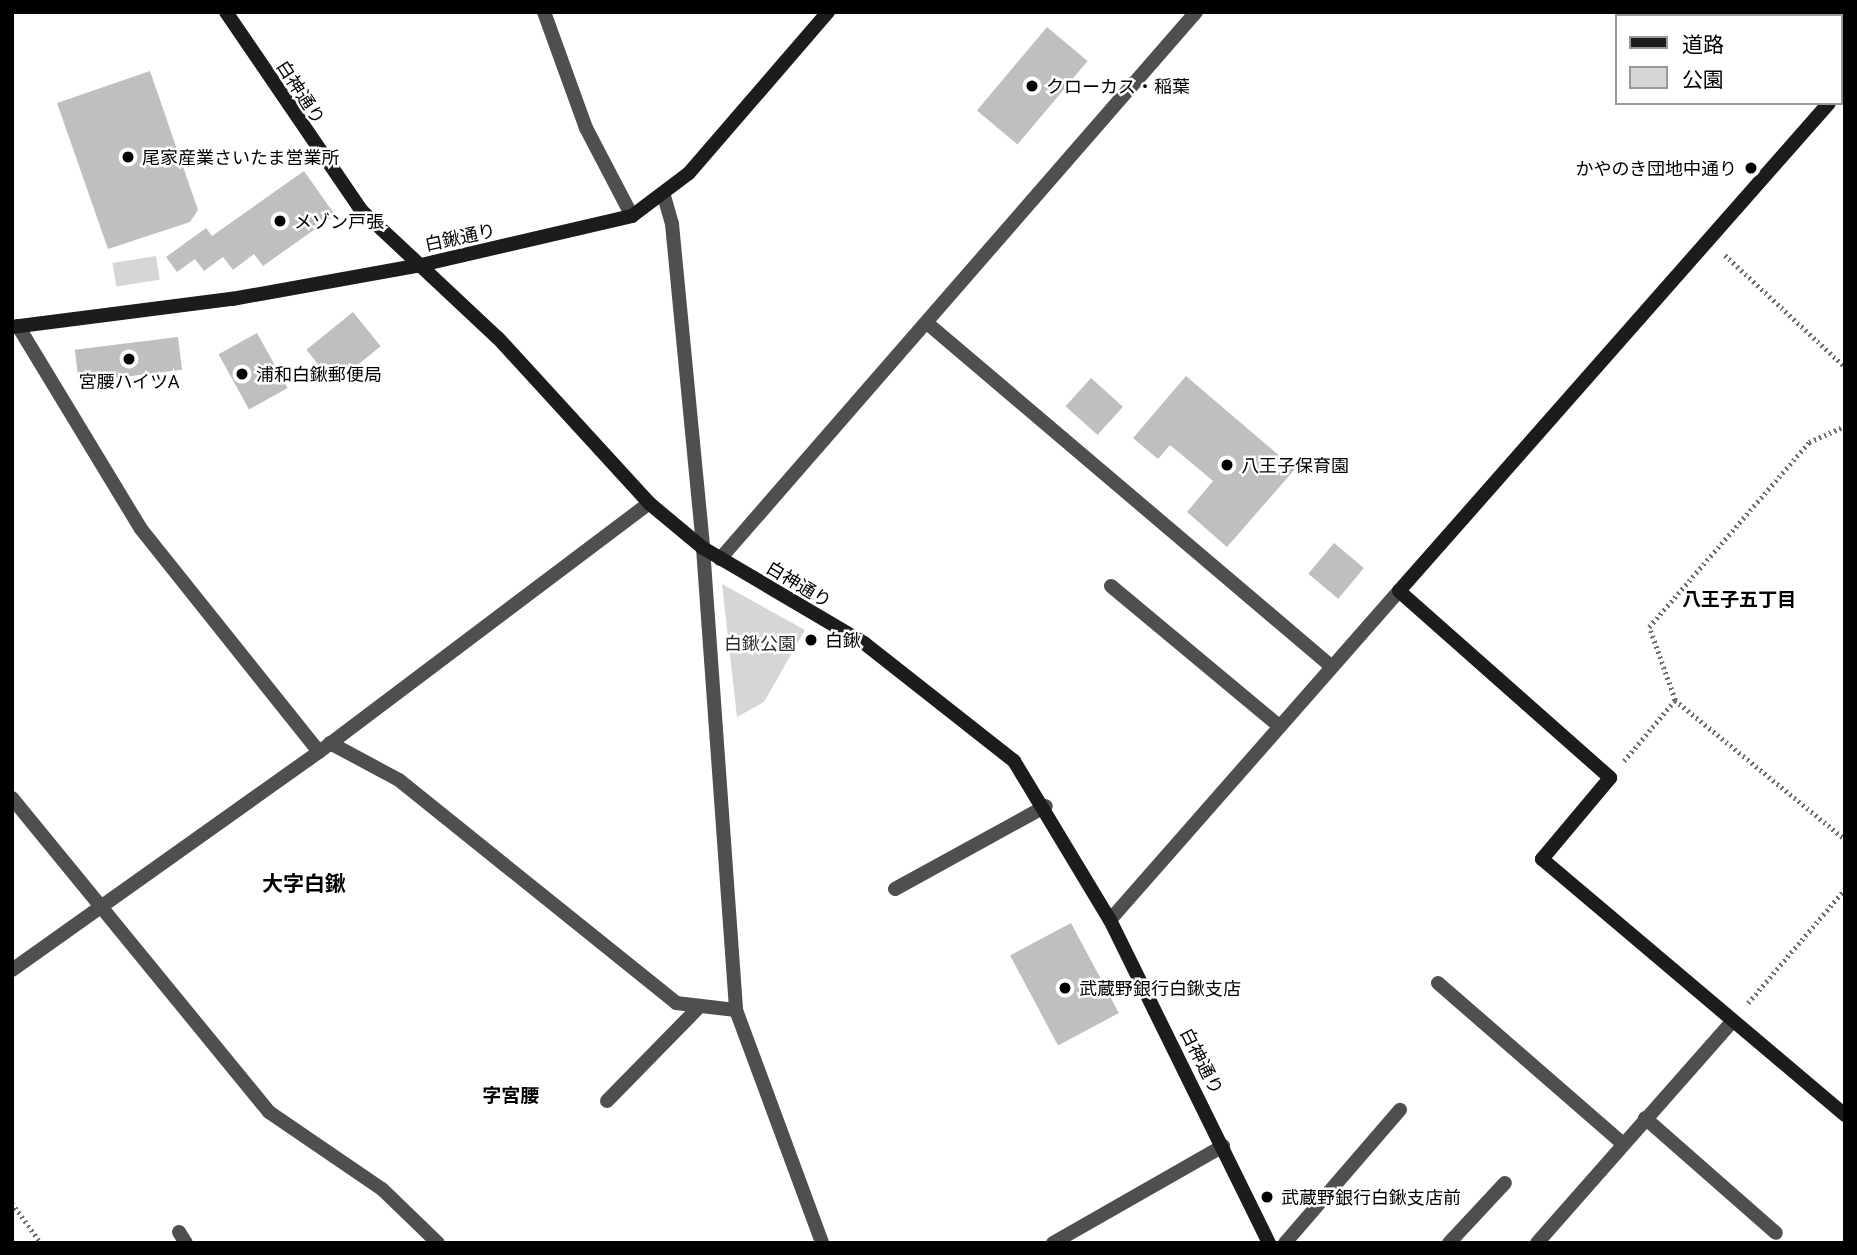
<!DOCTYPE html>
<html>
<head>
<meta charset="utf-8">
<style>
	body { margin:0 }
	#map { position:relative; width:1857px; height:1255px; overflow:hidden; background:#fff; font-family:"Open Sans","Noto Sans JP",sans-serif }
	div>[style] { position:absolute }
	.green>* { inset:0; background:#d6d6d6; transform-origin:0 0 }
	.building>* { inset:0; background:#bfbfbf; transform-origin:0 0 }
	.path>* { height:4.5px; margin-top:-2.25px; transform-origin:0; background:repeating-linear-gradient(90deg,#717171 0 2px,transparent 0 5.5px) }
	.lane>* { height:14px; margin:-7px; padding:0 7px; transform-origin:7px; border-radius:7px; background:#4f4f4f }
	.street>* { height:14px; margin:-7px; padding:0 7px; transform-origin:7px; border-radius:7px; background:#4f4f4f }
	.secondary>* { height:14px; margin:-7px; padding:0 7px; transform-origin:7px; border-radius:7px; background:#1c1c1c }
	.dots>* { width:19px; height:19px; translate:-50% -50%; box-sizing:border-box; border:4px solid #fff; border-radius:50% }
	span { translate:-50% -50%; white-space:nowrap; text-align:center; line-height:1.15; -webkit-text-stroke:5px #fff; paint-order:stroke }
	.poi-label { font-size:18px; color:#000 }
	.left { translate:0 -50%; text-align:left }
	.right { translate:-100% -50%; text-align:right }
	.street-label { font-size:18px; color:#000 }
	.park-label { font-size:18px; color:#2d2d2d }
	.neighbourhood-label { font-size:19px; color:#000; font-weight:700 }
	.quarter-label { font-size:21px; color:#000; font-weight:700 }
	.frame { position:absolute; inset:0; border:14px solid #000; pointer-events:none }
	.legend { position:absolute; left:1615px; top:14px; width:228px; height:91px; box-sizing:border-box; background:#fff; border:2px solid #999; margin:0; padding:9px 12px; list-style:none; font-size:21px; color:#000 }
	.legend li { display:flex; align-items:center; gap:14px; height:35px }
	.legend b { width:35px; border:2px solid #999 }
</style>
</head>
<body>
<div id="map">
	<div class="green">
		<i style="left:156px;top:256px;width:24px;height:44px;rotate:81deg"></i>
		<i style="clip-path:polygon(722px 584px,805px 630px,764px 702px,737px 717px)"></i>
	</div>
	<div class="building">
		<i style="left:1047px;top:27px;width:53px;height:109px;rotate:40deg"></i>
		<i style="clip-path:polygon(150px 71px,198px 210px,190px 222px,108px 249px,57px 103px)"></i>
		<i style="clip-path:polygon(304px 171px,335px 215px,263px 266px,254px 254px,233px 270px,223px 257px,204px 271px,195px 259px,177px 272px,166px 257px,206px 228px,212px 236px)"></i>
		<i style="left:353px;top:312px;width:44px;height:60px;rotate:51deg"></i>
		<i style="left:257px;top:333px;width:63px;height:44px;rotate:61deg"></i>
		<i style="left:178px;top:337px;width:33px;height:104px;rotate:83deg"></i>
		<i style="clip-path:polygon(1186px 376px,1295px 469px,1227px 547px,1187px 512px,1213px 481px,1170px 445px,1158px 459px,1133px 438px)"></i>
		<i style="left:1091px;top:378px;width:43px;height:38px;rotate:42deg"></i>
		<i style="left:1334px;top:543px;width:39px;height:40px;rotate:40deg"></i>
		<i style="left:1071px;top:923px;width:102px;height:69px;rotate:62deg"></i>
	</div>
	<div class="path">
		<i style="left:1725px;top:255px;width:164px;rotate:43deg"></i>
		<i style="left:1675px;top:700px;width:220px;rotate:39.3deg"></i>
		<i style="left:1624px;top:761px;width:80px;rotate:-50.1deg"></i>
		<i style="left:1675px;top:700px;width:77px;rotate:-109.6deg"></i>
		<i style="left:1649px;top:627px;width:245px;rotate:-49.1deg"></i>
		<i style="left:1809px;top:442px;width:39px;rotate:-24deg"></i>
		<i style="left:1748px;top:1003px;width:150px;rotate:-49.6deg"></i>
		<i style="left:12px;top:1203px;width:49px;rotate:54.1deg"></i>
	</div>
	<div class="lane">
		<i style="left:895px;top:889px;width:172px;rotate:-28.8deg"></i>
		<i style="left:607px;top:1101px;width:133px;rotate:-45.6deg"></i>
		<i style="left:179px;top:1232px;width:13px;rotate:58deg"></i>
	</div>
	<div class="street">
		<i style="left:544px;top:12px;width:123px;rotate:70.1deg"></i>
		<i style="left:586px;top:128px;width:99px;rotate:62.4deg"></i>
		<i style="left:664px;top:196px;width:29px;rotate:74deg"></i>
		<i style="left:672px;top:224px;width:325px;rotate:84.5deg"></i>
		<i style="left:703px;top:548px;width:463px;rotate:85.9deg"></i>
		<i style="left:736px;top:1010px;width:248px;rotate:69.7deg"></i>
		<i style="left:927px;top:323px;width:531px;rotate:40.34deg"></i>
		<i style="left:18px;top:326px;width:237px;rotate:58.8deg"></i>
		<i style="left:141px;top:529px;width:285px;rotate:51.4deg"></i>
		<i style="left:720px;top:559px;width:725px;rotate:-48.97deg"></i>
		<i style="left:1111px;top:586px;width:219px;rotate:39.8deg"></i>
		<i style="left:330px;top:743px;width:78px;rotate:28.2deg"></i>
		<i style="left:399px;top:780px;width:356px;rotate:38.8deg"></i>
		<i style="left:676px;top:1003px;width:60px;rotate:6.7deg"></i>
		<i style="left:12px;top:798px;width:406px;rotate:50.7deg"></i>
		<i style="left:269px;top:1112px;width:137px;rotate:34.3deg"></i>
		<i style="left:382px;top:1189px;width:78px;rotate:44deg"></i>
		<i style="left:1110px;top:920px;width:438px;rotate:-48.7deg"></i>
		<i style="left:12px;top:970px;width:377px;rotate:-35.4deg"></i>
		<i style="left:319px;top:752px;width:413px;rotate:-37deg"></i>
		<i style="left:1438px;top:983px;width:245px;rotate:41deg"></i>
		<i style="left:1645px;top:1118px;width:174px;rotate:41.3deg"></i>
		<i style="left:1053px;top:1243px;width:196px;rotate:-29.7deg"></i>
		<i style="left:1285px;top:1243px;width:176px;rotate:-49.2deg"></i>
		<i style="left:1449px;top:1243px;width:82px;rotate:-47deg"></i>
		<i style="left:1537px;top:1243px;width:295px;rotate:-48.6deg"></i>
	</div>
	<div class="secondary">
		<i style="left:226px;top:12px;width:240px;rotate:55.7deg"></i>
		<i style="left:361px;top:210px;width:187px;rotate:43.1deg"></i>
		<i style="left:498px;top:338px;width:224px;rotate:47.5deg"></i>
		<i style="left:649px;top:503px;width:70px;rotate:39.8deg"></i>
		<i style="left:703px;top:548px;width:187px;rotate:30.5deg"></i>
		<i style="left:864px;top:643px;width:191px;rotate:38.2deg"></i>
		<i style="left:1014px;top:761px;width:186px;rotate:58.9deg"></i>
		<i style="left:1110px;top:920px;width:360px;rotate:63.8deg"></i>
		<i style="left:1841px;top:90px;width:6px;rotate:-45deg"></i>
		<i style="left:1829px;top:103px;width:650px;rotate:131.38deg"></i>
		<i style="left:1399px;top:591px;width:282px;rotate:41.5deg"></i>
		<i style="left:1610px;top:778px;width:106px;rotate:130deg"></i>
		<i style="left:1542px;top:859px;width:397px;rotate:40.2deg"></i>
		<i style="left:12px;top:327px;width:222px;rotate:-7.3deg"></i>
		<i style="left:232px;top:299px;width:192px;rotate:-10.2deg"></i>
		<i style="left:421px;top:265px;width:217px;rotate:-13.1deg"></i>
		<i style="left:632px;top:216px;width:71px;rotate:-37deg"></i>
		<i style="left:689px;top:173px;width:213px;rotate:-49.2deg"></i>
	</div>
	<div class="dots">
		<i style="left:1032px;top:86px;background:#000"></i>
		<i style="left:128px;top:157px;background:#000"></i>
		<i style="left:1751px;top:168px;background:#000"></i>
		<i style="left:280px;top:221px;background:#000"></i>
		<i style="left:129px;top:359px;background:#000"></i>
		<i style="left:242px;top:374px;background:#000"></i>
		<i style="left:1227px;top:465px;background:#000"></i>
		<i style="left:811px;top:640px;background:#000"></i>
		<i style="left:1065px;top:988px;background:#000"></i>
		<i style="left:1267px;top:1197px;background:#000"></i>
	</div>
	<div class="poi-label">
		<span class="left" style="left:1046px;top:86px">クローカス・稲葉</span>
		<span class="left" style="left:142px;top:157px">尾家産業さいたま営業所</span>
		<span class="right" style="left:1737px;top:168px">かやのき団地中通り</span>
		<span class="left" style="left:294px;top:221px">メゾン戸張</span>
		<span class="left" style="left:256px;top:374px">浦和白鍬郵便局</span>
		<span style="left:129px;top:381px">宮腰ハイツA</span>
		<span class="left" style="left:1241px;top:465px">八王子保育園</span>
		<span class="left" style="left:825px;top:640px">白鍬</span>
		<span class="left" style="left:1079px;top:988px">武蔵野銀行白鍬支店</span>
		<span class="left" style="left:1281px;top:1197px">武蔵野銀行白鍬支店前</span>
	</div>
	<div class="street-label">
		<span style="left:301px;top:92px;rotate:57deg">白神通り</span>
		<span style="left:460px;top:237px;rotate:-12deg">白鍬通り</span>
		<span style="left:799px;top:584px;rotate:31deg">白神通り</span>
		<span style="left:1202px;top:1061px;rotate:63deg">白神通り</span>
	</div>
	<div class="park-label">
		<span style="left:760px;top:643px">白鍬公園</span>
	</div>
	<div class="neighbourhood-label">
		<span style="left:1739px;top:600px">八王子五丁目</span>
		<span style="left:511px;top:1096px">字宮腰</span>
	</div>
	<div class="quarter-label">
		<span style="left:304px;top:883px">大字白鍬</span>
	</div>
	<div class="frame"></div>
	<ul class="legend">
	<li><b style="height:9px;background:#1c1c1c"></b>道路</li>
	<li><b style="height:19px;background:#d6d6d6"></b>公園</li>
	</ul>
</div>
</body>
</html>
